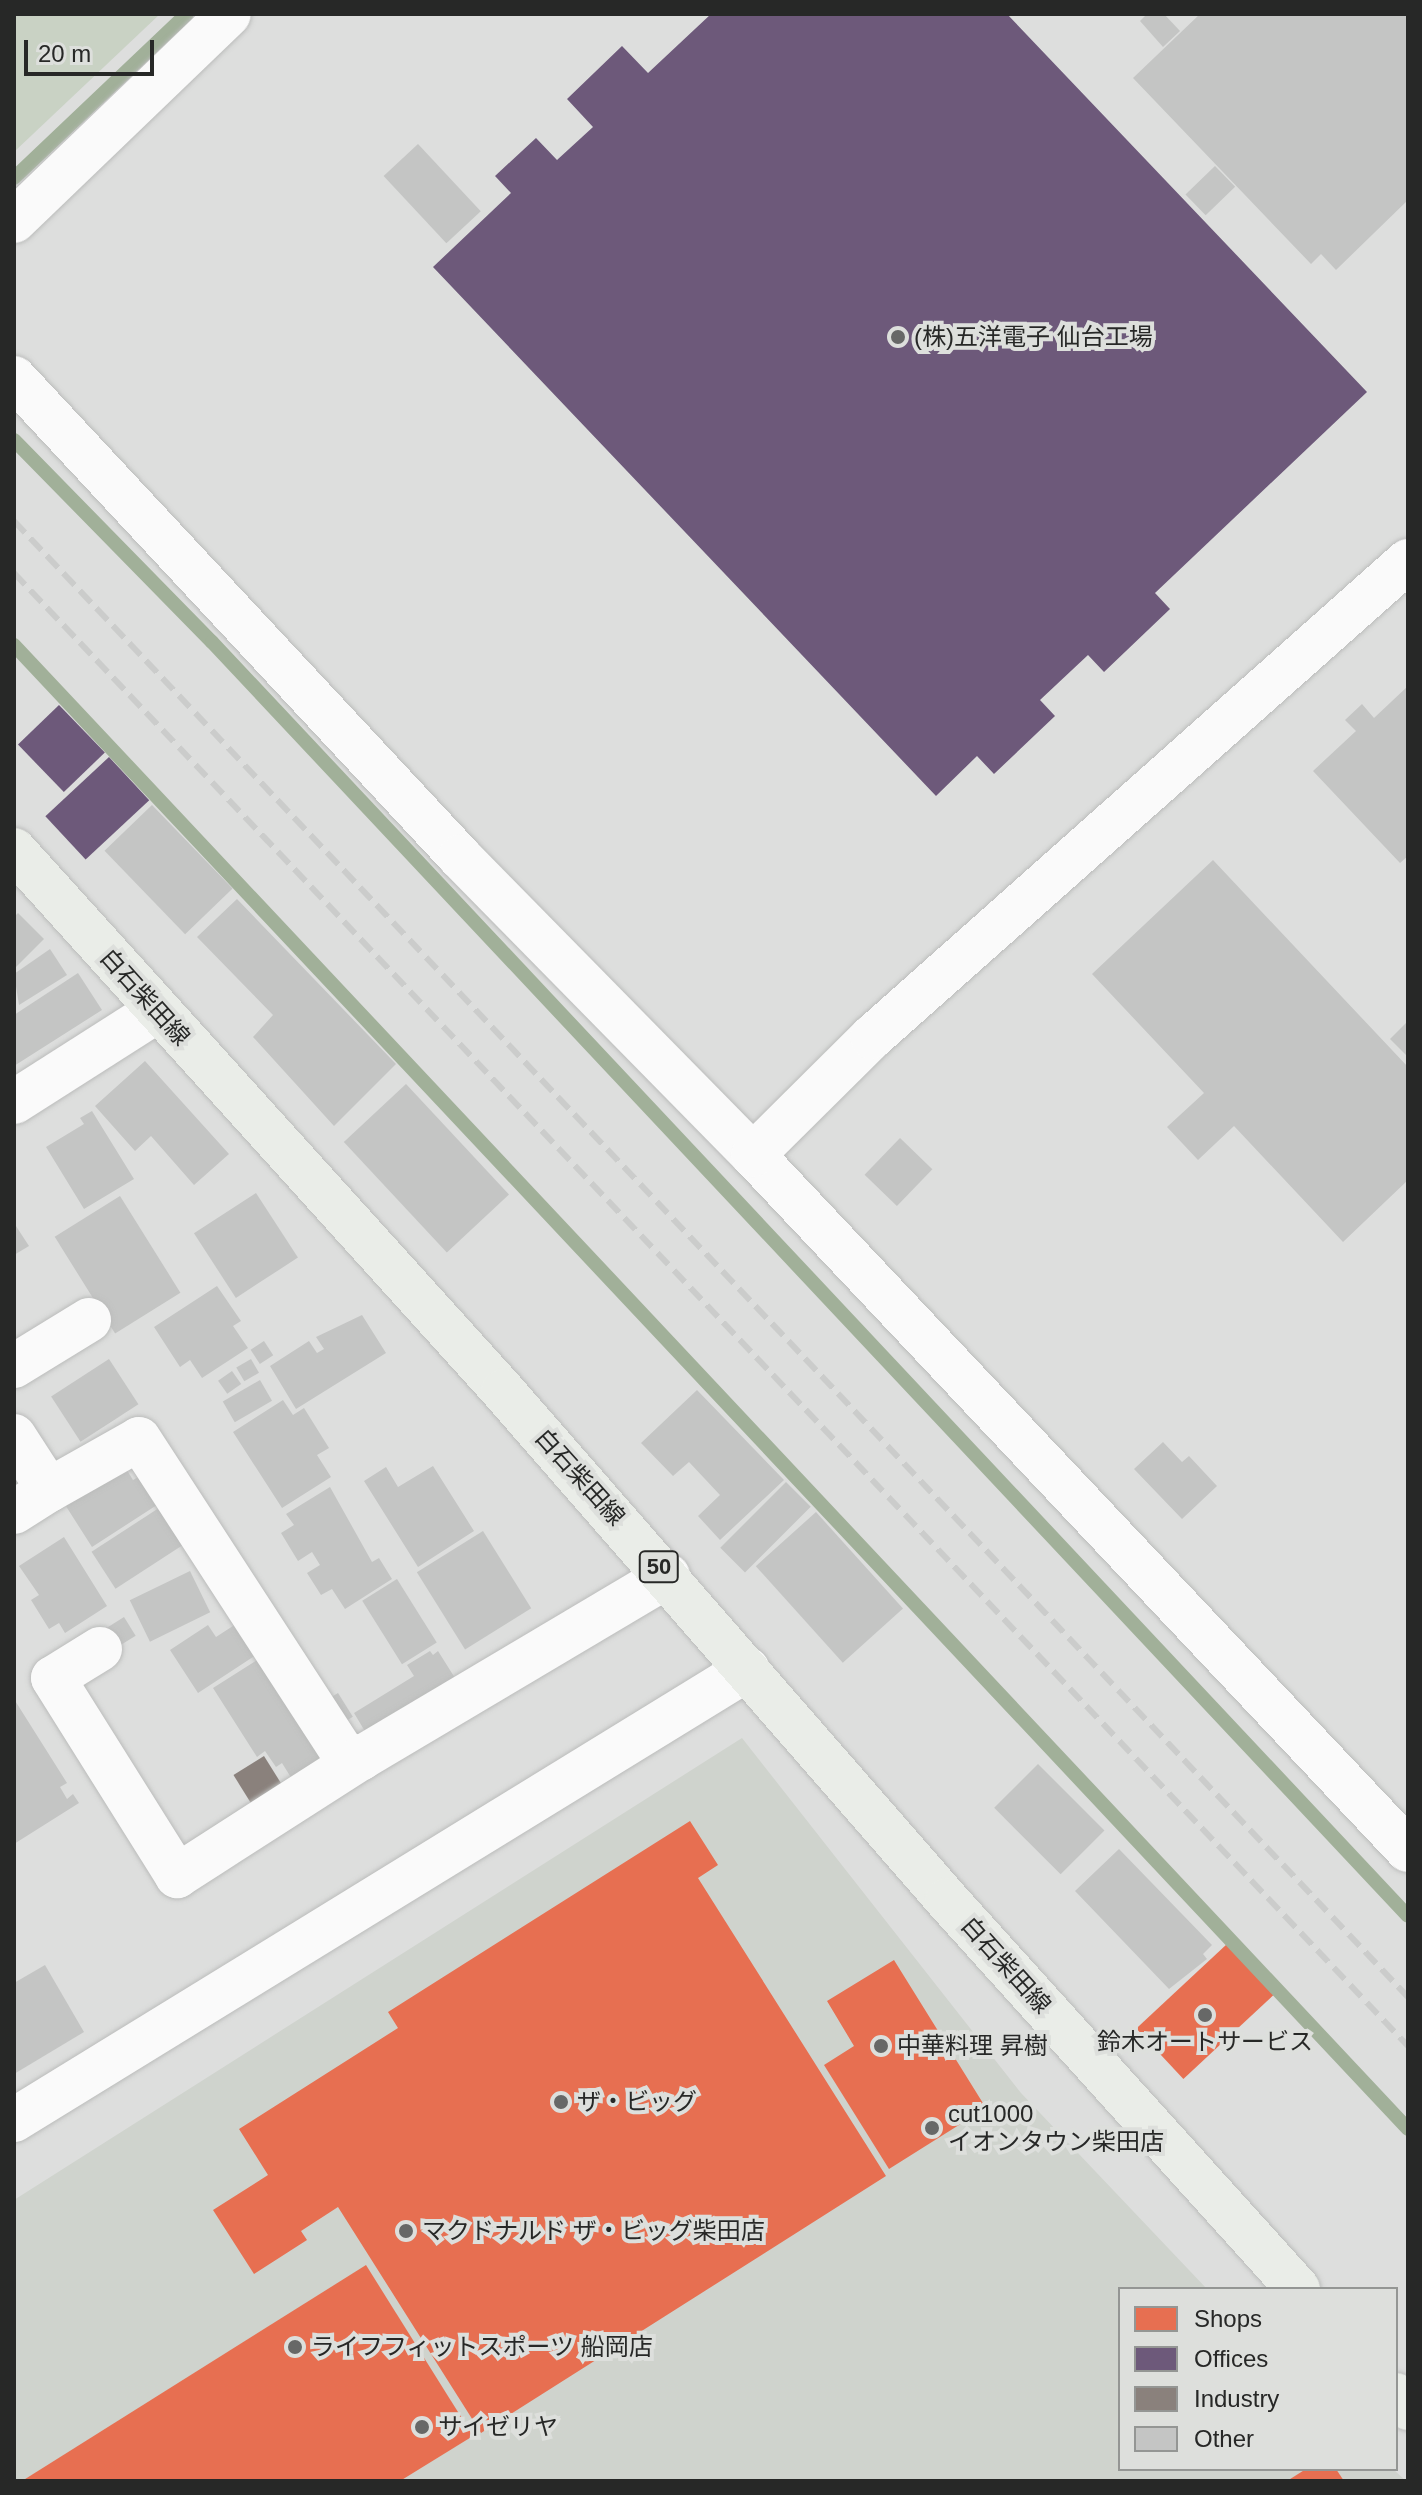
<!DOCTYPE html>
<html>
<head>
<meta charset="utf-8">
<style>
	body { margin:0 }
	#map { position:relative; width:1422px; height:2495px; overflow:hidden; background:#dddedd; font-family:Arial,"Noto Sans JP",sans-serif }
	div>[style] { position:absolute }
	.built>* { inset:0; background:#cfd3cd }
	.green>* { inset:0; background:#c9d2c4 }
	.shops>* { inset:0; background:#e76f51; transform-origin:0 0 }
	.offices>* { inset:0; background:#6d597a; transform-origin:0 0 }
	.industry>* { inset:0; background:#8a817c; transform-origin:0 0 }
	.stream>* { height:14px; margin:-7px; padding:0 7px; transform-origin:7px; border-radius:7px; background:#a1b099 }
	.building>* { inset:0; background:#c4c5c4; transform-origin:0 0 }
	.roads { filter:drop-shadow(0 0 2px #bbbcbb) drop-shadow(0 0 2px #bbbcbb) }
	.minor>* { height:44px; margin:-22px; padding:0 22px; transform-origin:22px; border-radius:22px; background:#fafafa }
	.major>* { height:44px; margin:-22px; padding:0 22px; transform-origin:22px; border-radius:22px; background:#eaede8 }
	.rail>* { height:6px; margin-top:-3px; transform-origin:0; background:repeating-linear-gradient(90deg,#cbcccb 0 16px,transparent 0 24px) }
	.dots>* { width:22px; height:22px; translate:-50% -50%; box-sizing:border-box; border:4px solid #dddfdc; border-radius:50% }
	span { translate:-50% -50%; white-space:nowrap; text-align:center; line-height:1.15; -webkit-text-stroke:8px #dddfdc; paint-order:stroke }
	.shield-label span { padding:2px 6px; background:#dddfdc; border:2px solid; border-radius:6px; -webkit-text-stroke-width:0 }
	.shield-label { font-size:22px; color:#272827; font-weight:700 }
	.poi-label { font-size:24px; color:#272827 }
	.left { translate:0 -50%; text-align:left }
	.street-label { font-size:24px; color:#272827 }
	.frame { position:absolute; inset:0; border:16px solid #272827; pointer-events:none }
	.legend { position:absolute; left:1118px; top:2287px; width:280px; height:184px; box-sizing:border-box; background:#dddfdc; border:2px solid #949694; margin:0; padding:10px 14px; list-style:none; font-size:24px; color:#272827 }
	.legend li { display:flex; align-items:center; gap:16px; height:40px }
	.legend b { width:40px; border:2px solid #949694 }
	.scale { position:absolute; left:24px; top:40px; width:130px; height:36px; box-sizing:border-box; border:4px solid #272827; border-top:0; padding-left:10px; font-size:24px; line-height:28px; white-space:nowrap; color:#272827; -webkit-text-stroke:6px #dddfdc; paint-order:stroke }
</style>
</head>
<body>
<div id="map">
	<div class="built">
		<i style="clip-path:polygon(742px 1738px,1021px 2093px,1207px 2289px,1120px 2289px,1120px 2469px,1393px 2469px,1406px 2481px,14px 2481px,14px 2200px)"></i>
	</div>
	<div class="green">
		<i style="clip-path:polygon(14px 14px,160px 14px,14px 152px)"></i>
	</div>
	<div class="shops">
		<i style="clip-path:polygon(690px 1821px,718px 1865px,698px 1878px,886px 2176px,481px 2433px,338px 2207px,301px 2231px,307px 2240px,254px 2274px,213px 2210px,268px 2175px,239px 2129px,398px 2028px,388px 2012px)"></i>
		<i style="left:1227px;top:1944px;width:69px;height:124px;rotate:47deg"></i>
		<i style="clip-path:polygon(894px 1960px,986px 2108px,889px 2169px,824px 2065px,854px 2046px,827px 2001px)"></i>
		<i style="clip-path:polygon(366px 2265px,473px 2436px,400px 2481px,22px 2481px)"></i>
		<i style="clip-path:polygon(1306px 2469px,1336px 2469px,1344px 2481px,1287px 2481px)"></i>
	</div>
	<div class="offices">
		<i style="clip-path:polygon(711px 14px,1007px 14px,1367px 392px,1155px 593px,1170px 609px,1104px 672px,1088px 655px,1040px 700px,1055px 716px,994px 774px,977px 756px,936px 796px,433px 267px,511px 193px,495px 176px,536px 138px,557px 160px,593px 127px,567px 99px,622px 46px,648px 73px)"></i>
		<i style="left:59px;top:705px;width:66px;height:57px;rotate:46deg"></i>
		<i style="left:109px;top:757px;width:59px;height:87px;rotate:47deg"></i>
	</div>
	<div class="industry">
		<i style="left:264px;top:1756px;width:39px;height:36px;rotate:58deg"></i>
	</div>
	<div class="stream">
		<i style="left:14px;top:178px;width:238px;rotate:-43.5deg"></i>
		<i style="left:14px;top:440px;width:283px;rotate:45.6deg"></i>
		<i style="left:212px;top:642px;width:1747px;rotate:46.81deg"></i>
		<i style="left:14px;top:645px;width:2036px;rotate:46.79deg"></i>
	</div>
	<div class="building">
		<i style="clip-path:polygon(1147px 14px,1164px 14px,1180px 31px,1163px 47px,1140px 21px)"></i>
		<i style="clip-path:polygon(1200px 14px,1408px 14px,1408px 200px,1336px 270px,1321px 254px,1311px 264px,1133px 78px)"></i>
		<i style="left:418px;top:144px;width:92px;height:47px;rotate:47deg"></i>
		<i style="left:1215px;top:166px;width:29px;height:41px;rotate:46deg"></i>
		<i style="clip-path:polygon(1408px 686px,1408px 856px,1400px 863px,1313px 771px,1356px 731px,1345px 720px,1362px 704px,1374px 718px)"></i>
		<i style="left:152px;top:805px;width:116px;height:66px;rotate:46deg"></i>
		<i style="clip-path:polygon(1213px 860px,1408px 1067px,1408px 1180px,1343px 1242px,1234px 1126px,1198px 1160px,1167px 1127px,1204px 1093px,1092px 974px)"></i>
		<i style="clip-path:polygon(237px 899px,396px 1064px,334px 1126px,253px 1037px,273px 1015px,197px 937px)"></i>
		<i style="clip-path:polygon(18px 913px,44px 939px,16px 967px,14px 917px)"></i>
		<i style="clip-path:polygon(50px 949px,67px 975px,19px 1005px,14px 974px)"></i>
		<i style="clip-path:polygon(78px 973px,102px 1010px,14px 1066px,14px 1015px)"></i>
		<i style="clip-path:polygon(1408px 1021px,1408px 1057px,1390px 1039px)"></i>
		<i style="clip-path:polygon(145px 1061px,229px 1154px,194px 1185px,151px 1136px,135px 1151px,95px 1106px)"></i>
		<i style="left:406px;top:1084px;width:151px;height:85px;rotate:47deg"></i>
		<i style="clip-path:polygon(92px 1111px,134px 1179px,84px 1209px,46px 1147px,84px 1124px,80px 1118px)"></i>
		<i style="left:900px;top:1138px;width:45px;height:51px;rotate:44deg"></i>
		<i style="left:256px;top:1193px;width:77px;height:74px;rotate:57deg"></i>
		<i style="left:120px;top:1196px;width:114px;height:77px;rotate:58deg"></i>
		<i style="clip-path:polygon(14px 1223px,29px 1246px,14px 1255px)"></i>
		<i style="clip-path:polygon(217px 1286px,241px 1321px,233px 1326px,248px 1348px,202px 1378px,190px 1360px,180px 1367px,154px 1327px)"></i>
		<i style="clip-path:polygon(362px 1315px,386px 1353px,296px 1409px,270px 1366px,309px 1341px,317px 1353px,324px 1349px,316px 1337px)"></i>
		<i style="left:264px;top:1341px;width:17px;height:16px;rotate:57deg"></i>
		<i style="left:109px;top:1359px;width:54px;height:69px;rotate:57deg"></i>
		<i style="left:251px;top:1359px;width:16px;height:17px;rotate:60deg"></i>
		<i style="left:232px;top:1371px;width:16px;height:17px;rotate:55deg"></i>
		<i style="left:260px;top:1380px;width:24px;height:43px;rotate:60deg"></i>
		<i style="clip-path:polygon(697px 1390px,784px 1480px,720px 1540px,698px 1516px,720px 1495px,689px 1462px,673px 1476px,641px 1443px)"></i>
		<i style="clip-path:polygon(283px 1400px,293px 1415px,304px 1408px,329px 1448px,317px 1455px,331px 1477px,282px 1508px,233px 1432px)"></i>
		<i style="clip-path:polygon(1163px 1442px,1182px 1462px,1189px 1456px,1217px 1486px,1182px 1519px,1134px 1469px)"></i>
		<i style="clip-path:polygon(122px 1462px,133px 1480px,142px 1475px,160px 1503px,92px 1547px,62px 1500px)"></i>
		<i style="clip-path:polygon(433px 1466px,474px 1531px,418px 1567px,364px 1481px,386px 1467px,398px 1487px)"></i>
		<i style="left:786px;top:1482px;width:35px;height:93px;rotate:45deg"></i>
		<i style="clip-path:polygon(330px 1487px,372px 1562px,379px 1558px,392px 1579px,345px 1609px,332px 1589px,321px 1595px,307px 1573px,320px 1565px,312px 1552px,298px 1561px,281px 1533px,294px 1525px,286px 1514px)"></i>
		<i style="left:162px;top:1506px;width:44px;height:84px;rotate:57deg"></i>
		<i style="left:816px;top:1512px;width:130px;height:81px;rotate:48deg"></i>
		<i style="left:483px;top:1531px;width:91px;height:78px;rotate:58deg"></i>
		<i style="clip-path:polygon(64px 1537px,107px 1606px,65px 1633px,59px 1623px,49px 1629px,31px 1600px,39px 1595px,19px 1566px)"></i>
		<i style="left:190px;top:1571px;width:46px;height:67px;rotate:64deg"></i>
		<i style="left:397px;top:1579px;width:75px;height:41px;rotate:58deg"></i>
		<i style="left:124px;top:1617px;width:22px;height:22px;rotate:58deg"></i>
		<i style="clip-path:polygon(236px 1624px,256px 1655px,198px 1693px,170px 1650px,208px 1625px,216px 1637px)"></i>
		<i style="clip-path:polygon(430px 1651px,433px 1655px,438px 1651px,455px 1678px,366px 1733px,354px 1713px,414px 1676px,407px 1665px)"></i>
		<i style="clip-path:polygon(268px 1653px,335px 1759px,295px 1784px,282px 1763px,276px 1767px,265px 1751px,257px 1757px,213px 1688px)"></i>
		<i style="left:338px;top:1693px;width:28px;height:17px;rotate:58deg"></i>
		<i style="clip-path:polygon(14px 1699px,67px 1783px,60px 1787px,67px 1799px,73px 1794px,79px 1803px,14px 1844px)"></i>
		<i style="left:1038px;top:1764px;width:94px;height:62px;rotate:45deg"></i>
		<i style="clip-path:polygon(1119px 1849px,1212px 1945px,1203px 1954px,1207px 1959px,1169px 1989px,1075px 1891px)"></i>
		<i style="clip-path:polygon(45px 1965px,84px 2032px,14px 2074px,14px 1983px)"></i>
	</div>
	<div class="roads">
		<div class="minor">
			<i style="left:14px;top:221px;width:298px;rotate:-43.9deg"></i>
			<i style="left:14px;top:378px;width:654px;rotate:47.04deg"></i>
			<i style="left:460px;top:857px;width:418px;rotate:45.5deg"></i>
			<i style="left:753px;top:1155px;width:955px;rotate:46.7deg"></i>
			<i style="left:14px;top:1102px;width:169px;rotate:-32.5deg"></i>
			<i style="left:753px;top:1155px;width:168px;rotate:-44.8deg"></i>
			<i style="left:872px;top:1037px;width:717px;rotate:-41.61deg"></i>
			<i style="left:14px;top:1366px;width:88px;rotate:-31.5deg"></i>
			<i style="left:14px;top:1436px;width:64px;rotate:57.1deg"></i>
			<i style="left:49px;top:1490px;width:41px;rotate:147.8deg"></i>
			<i style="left:49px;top:1490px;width:103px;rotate:-29.5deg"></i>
			<i style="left:139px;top:1439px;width:374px;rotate:57deg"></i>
			<i style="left:343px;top:1753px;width:19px;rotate:16deg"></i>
			<i style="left:361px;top:1758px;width:357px;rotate:-30.7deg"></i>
			<i style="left:100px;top:1649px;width:55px;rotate:148.3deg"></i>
			<i style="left:53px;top:1678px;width:234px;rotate:57.9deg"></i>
			<i style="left:177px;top:1876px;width:219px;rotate:-32.7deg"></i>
			<i style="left:14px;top:2120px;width:861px;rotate:-31.57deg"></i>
		</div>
		<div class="major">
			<i style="left:14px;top:850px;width:729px;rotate:47.89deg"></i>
			<i style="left:503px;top:1391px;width:675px;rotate:48.9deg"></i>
			<i style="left:947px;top:1900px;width:524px;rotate:47.94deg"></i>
			<i style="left:1396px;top:2395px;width:18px;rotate:47deg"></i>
		</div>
	</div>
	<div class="rail">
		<i style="left:14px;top:521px;width:2030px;rotate:46.64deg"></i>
		<i style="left:14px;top:573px;width:2028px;rotate:46.58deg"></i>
	</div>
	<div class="dots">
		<i style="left:898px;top:337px;background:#676867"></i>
		<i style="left:1205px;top:2015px;background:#676867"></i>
		<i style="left:881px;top:2046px;background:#676867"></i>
		<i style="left:561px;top:2102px;background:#676867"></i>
		<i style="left:932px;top:2128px;background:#676867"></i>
		<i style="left:406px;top:2231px;background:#676867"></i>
		<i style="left:295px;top:2347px;background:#676867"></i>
		<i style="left:422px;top:2427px;background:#676867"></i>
	</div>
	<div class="shield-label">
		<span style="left:659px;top:1567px">50</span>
	</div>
	<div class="poi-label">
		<span class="left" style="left:914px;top:337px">(株)五洋電子 仙台工場</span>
		<span style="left:1205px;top:2042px">鈴木オートサービス</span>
		<span class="left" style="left:897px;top:2046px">中華料理 昇樹</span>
		<span class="left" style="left:577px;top:2102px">ザ・ビッグ</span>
		<span class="left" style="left:948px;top:2128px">cut1000<br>イオンタウン柴田店</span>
		<span class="left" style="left:422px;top:2231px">マクドナルド ザ・ビッグ柴田店</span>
		<span class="left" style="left:311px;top:2347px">ライフフィットスポーツ 船岡店</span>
		<span class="left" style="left:438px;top:2427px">サイゼリヤ</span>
	</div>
	<div class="street-label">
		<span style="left:145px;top:997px;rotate:48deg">白石柴田線</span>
		<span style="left:580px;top:1477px;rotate:48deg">白石柴田線</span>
		<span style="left:1006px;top:1965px;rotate:48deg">白石柴田線</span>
	</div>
	<div class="frame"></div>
	<ul class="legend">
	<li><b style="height:22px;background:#e76f51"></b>Shops</li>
	<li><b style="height:22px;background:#6d597a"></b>Offices</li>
	<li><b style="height:22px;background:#8a817c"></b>Industry</li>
	<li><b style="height:22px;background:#c4c5c4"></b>Other</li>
	</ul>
	<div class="scale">20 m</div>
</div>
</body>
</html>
